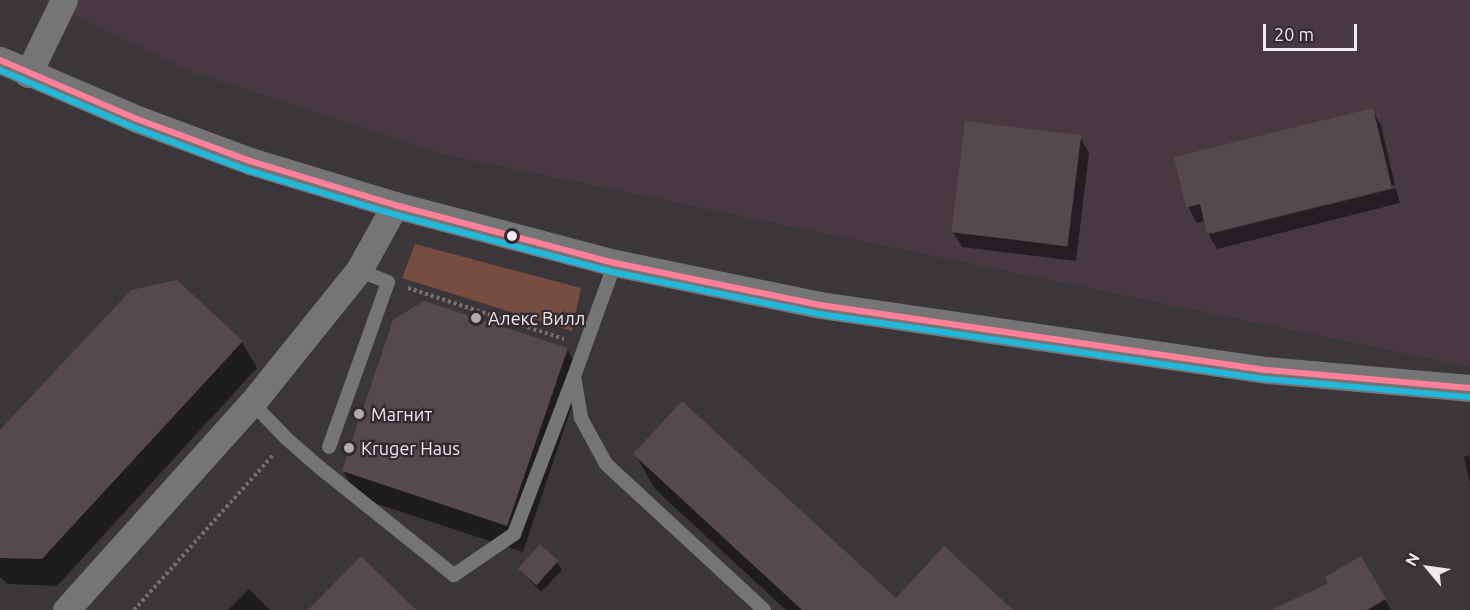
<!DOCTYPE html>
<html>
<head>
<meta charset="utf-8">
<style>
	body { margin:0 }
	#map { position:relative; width:1470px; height:610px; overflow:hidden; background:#3b3639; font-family:Ubuntu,sans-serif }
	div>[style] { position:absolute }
	.built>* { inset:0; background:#473842 }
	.green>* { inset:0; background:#764d40 }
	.shadow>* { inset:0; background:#0007 }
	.building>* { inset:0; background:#55494c; transform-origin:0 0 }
	.path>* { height:4px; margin-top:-2px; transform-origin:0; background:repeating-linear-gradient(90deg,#727072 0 3px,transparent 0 6px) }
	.service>* { height:14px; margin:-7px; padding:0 7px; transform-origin:7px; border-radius:7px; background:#767576 }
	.minor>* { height:27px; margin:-13.5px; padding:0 13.5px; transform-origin:13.5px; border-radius:13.5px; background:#767576 }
	.bus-1>* { height:6px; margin:-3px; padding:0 3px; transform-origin:3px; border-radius:3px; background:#ff8098 }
	.bus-2>* { height:6px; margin:-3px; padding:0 3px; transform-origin:3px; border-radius:3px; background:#20b9da }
	.dots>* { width:16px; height:16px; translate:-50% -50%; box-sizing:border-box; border:3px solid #342930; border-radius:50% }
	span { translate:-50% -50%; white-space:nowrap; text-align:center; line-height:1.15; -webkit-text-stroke:4.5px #342930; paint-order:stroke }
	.poi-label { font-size:18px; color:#efe8ec }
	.left { translate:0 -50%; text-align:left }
	.north { position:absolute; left:1398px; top:538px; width:60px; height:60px; -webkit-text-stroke:4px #342930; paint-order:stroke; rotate:299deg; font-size:16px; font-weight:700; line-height:24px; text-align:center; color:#efe8ec }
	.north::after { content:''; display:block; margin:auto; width:21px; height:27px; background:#efe8ec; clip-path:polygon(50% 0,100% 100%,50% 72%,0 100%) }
	.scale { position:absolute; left:1263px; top:24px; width:94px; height:27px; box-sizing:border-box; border:3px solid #efe8ec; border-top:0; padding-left:8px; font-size:18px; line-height:21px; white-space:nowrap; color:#efe8ec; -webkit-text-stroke:4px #342930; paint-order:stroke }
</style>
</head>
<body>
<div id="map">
	<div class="built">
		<i style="clip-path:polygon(41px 0,1470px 0,1470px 367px,446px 155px,192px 72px)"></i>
	</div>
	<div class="green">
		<i style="clip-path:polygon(415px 244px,581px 288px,572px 331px,402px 278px)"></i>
	</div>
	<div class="shadow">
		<i style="clip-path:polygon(1372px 110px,1381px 125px,1395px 185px,1211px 231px,1211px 234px,1396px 188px,1400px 203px,1217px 249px,1208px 233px,1205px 221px,1197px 223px,1188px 207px)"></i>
		<i style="clip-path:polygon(1080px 137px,1089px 153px,1076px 261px,962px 247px,953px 232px)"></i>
		<i style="clip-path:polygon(242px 342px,257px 368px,57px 586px,8px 584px,0 577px,0 432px)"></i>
		<i style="clip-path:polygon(567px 349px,582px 376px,523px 552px,359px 498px,343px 471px)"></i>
		<i style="clip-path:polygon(635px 454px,895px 599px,1006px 610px,786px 610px,655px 489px)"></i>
		<i style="clip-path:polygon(1470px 455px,1470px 483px,1464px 457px)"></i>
		<i style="clip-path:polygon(1361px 558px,1391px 610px,1275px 610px,1331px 584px)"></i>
		<i style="clip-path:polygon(557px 562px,562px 570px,541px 592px,519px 568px)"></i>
		<i style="clip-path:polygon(249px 589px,270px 610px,228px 610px)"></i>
	</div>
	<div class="building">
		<i style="clip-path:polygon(1373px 108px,1392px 188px,1207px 234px,1200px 204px,1186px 208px,1174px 157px)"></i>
		<i style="left:965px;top:121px;width:117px;height:112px;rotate:7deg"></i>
		<i style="clip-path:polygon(177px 280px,243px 341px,42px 559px,0 558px,0 430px,131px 290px)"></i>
		<i style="clip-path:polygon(424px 301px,568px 348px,507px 526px,342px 471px,393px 320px)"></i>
		<i style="clip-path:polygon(682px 401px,896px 598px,944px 546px,1013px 610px,802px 610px,633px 454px)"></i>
		<i style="left:540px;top:544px;width:25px;height:33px;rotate:42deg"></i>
		<i style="clip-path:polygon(361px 556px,416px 610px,308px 610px)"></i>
		<i style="clip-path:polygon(1361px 556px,1386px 599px,1367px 610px,1272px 610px,1328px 583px,1325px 577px)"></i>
	</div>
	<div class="path">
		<i style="left:408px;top:288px;width:164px;rotate:18.1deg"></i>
		<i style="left:134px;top:610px;width:207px;rotate:-48.1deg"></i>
	</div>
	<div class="service">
		<i style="left:615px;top:263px;width:120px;rotate:109.9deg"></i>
		<i style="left:574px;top:376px;width:43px;rotate:80.5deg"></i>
		<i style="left:581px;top:418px;width:52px;rotate:61.5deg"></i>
		<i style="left:606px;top:464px;width:215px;rotate:42.7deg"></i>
		<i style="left:252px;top:403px;width:50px;rotate:45.8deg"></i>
		<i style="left:287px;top:439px;width:43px;rotate:41.2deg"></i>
		<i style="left:319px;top:467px;width:173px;rotate:38.7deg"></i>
		<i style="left:454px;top:575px;width:73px;rotate:-34.3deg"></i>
		<i style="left:514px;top:534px;width:169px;rotate:-69.2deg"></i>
		<i style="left:329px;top:447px;width:175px;rotate:-70.3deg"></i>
		<i style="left:388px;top:282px;width:31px;rotate:-158deg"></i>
	</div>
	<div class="minor">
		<i style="left:0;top:60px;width:149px;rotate:23.3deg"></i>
		<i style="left:137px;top:119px;width:121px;rotate:20.4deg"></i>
		<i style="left:250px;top:161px;width:152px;rotate:16.9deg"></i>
		<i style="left:395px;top:205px;width:228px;rotate:14.8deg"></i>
		<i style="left:615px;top:263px;width:209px;rotate:11.6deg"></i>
		<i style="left:820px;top:305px;width:452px;rotate:8.3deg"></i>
		<i style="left:1267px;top:370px;width:204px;rotate:5.1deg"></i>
		<i style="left:28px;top:74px;width:82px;rotate:-64.1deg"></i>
		<i style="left:66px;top:610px;width:278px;rotate:-48.1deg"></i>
		<i style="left:252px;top:403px;width:171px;rotate:-51.2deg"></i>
		<i style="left:359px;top:270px;width:74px;rotate:-61deg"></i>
	</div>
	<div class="bus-1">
		<i style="left:0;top:60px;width:149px;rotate:23.3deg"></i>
		<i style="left:137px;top:119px;width:121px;rotate:20.4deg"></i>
		<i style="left:250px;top:161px;width:152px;rotate:16.9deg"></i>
		<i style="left:395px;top:205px;width:228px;rotate:14.8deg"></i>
		<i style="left:615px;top:263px;width:209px;rotate:11.6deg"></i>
		<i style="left:820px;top:305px;width:452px;rotate:8.3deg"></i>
		<i style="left:1267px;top:370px;width:204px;rotate:5.1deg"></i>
	</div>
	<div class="bus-2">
		<i style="left:0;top:70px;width:145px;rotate:23.2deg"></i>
		<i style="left:133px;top:127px;width:122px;rotate:20.7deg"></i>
		<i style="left:247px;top:170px;width:152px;rotate:16.8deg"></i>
		<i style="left:393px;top:214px;width:228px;rotate:14.8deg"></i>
		<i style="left:613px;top:272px;width:210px;rotate:11.5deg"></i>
		<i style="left:819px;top:314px;width:452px;rotate:8.3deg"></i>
		<i style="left:1266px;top:379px;width:204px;rotate:5.1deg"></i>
	</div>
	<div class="dots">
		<i style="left:512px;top:236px;background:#efe8ec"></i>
		<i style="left:476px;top:318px;background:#b0aaad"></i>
		<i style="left:359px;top:414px;background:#b0aaad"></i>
		<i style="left:349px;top:448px;background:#b0aaad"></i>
	</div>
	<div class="poi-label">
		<span class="left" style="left:488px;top:318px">Алекс Вилл</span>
		<span class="left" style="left:371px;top:414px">Магнит</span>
		<span class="left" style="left:361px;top:448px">Kruger Haus</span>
	</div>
	<div class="north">N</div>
	<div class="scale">20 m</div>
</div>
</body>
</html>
